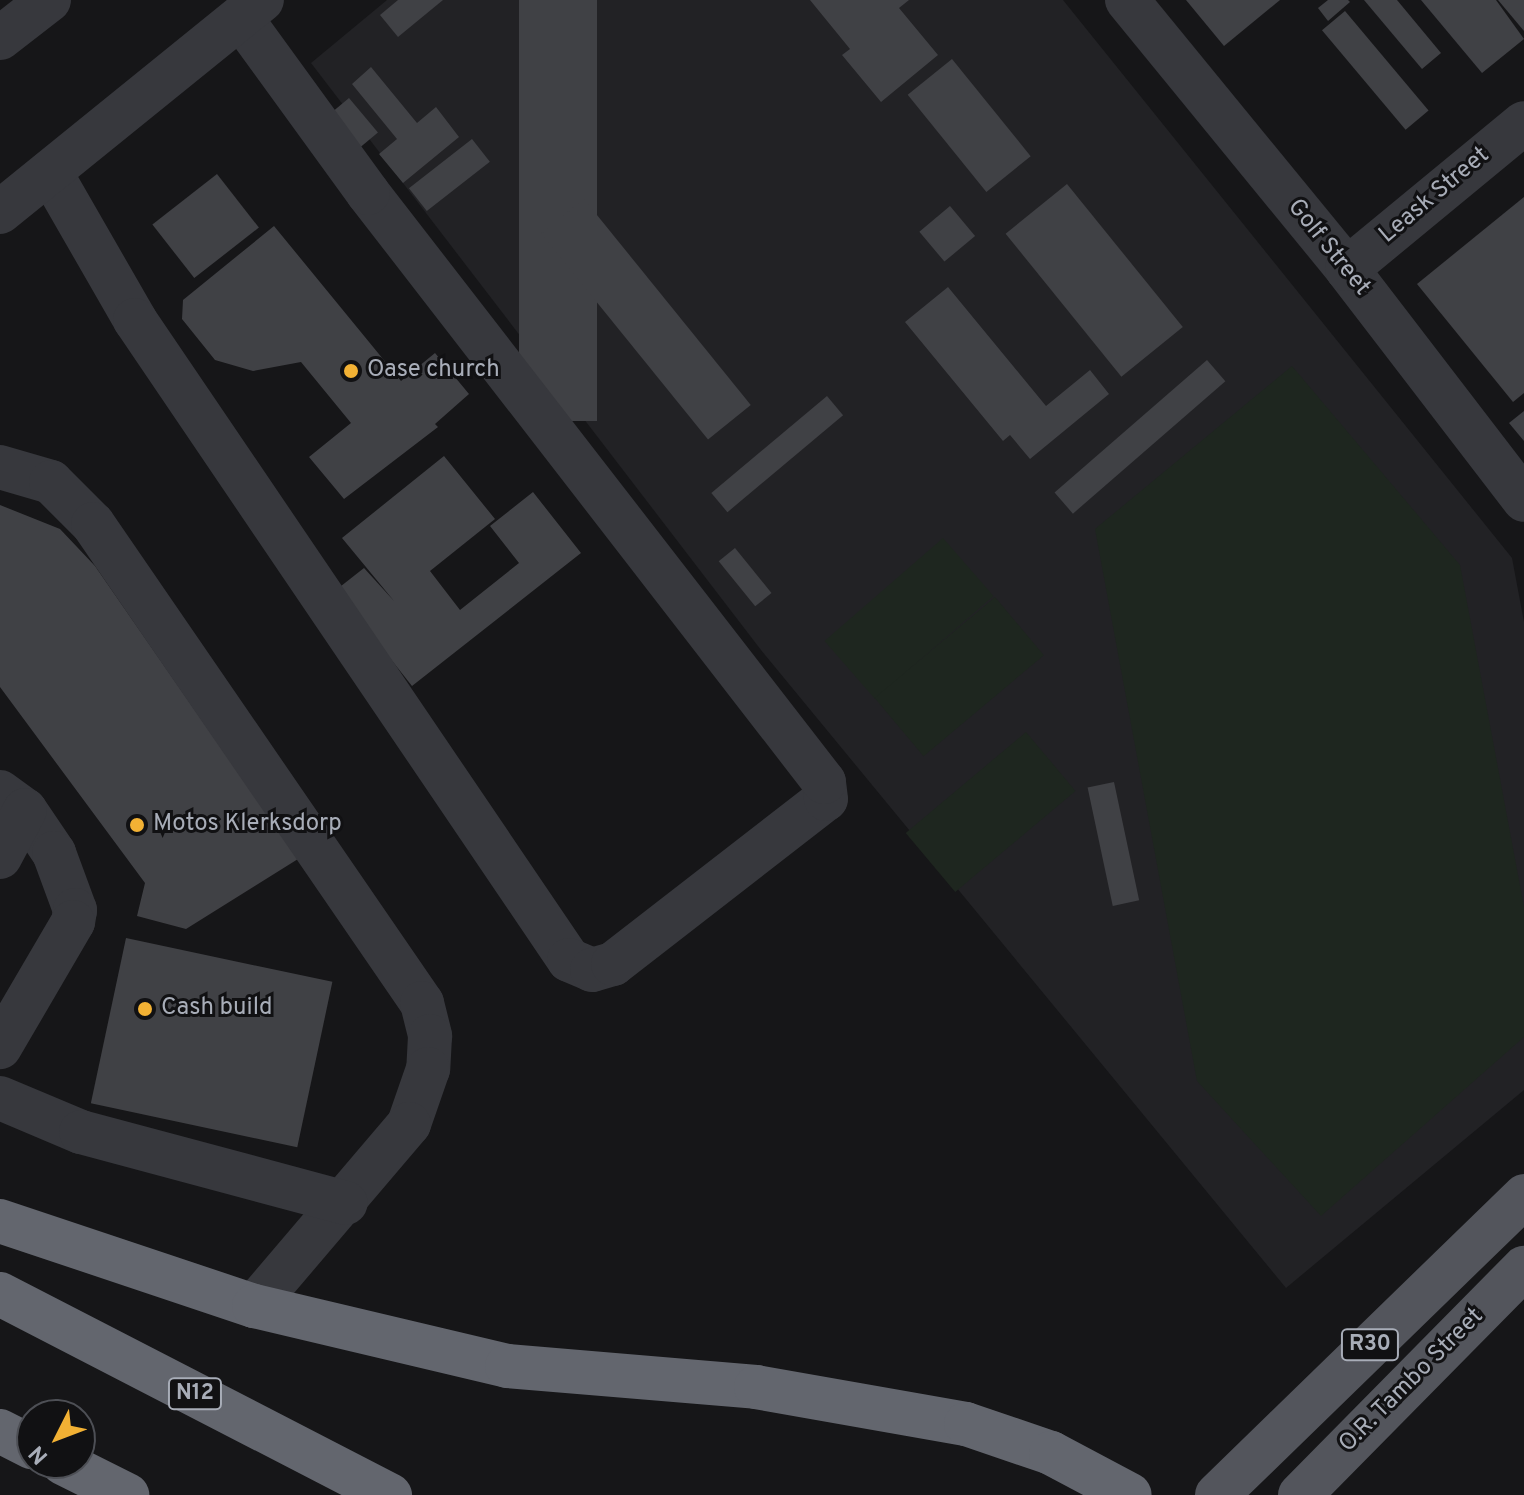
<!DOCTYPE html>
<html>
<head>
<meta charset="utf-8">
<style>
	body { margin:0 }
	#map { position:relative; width:1524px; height:1495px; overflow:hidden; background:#161618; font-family:Overpass,sans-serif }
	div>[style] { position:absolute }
	.built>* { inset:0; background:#222225 }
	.green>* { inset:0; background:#1e261f; transform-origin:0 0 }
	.building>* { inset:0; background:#404145; transform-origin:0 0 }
	.minor>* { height:44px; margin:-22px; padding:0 22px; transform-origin:22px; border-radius:22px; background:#37383d }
	.major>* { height:44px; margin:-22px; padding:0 22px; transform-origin:22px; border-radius:22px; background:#53555c }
	.highway>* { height:44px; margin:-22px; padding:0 22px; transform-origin:22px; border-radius:22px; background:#63666e }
	.dots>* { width:22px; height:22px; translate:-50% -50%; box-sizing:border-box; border:4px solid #111113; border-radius:50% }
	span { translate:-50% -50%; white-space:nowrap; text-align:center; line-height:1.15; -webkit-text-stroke:6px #111113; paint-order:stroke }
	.shield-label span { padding:2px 6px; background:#111113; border:2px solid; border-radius:6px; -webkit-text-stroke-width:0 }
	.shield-label { font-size:22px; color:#a8adb8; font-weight:700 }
	.street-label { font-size:24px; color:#a8adb8 }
	.poi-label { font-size:24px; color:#a8adb8 }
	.left { translate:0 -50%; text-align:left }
	.north { position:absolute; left:16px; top:1399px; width:80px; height:80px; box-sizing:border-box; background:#111113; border:2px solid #4d4f55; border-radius:50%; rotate:228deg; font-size:22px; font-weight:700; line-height:32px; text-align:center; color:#a8adb8 }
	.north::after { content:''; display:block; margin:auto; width:28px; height:36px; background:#f2b134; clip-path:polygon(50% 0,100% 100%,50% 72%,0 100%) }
</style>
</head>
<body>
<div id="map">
	<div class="built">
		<i style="clip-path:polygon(387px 0,1063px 0,1512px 558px,1524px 622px,1524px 1090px,1286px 1288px,761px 650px,311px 63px)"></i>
	</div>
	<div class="green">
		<i style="clip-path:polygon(1292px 366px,1460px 565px,1524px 907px,1524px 1037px,1321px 1216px,1197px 1081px,1095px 529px)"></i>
		<i style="left:943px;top:538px;width:77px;height:157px;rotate:49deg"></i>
		<i style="left:995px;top:597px;width:76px;height:157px;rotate:50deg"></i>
		<i style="left:1026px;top:732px;width:77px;height:157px;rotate:50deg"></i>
	</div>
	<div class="building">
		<i style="clip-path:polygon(398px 0,443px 0,398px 37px,380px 15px)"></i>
		<i style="left:519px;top:0;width:78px;height:421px"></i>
		<i style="clip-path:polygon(810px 0,909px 0,899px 8px,938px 55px,881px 102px,842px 55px,850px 49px)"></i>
		<i style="clip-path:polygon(1186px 0,1280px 0,1224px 46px)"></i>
		<i style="clip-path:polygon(1328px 0,1348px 0,1350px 2px,1328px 21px,1318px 8px)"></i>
		<i style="clip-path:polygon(1364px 0,1397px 0,1441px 53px,1422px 69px)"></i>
		<i style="clip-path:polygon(1421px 0,1496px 0,1524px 39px,1482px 73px)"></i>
		<i style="clip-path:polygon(1498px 0,1524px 0,1524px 31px)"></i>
		<i style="left:1345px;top:11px;width:130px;height:30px;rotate:50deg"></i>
		<i style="left:952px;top:59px;width:125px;height:57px;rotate:51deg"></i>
		<i style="clip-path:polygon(371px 67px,417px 123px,436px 107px,459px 137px,403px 183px,379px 154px,397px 139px,352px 84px)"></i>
		<i style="left:349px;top:98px;width:45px;height:25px;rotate:50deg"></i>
		<i style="left:472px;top:139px;width:29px;height:80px;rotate:52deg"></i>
		<i style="left:217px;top:174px;width:68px;height:82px;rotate:52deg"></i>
		<i style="left:1067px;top:184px;width:184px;height:79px;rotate:51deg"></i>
		<i style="clip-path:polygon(1524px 197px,1524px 393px,1513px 402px,1417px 284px)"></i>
		<i style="left:584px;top:199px;width:265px;height:55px;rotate:51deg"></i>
		<i style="left:950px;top:206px;width:39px;height:40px;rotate:50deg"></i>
		<i style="clip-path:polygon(274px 226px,401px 381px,435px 353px,469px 394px,435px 424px,438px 427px,344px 499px,309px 457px,351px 423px,301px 362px,253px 371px,215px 360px,182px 319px,183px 300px)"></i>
		<i style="clip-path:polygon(948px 287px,1046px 406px,1090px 370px,1109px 394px,1030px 459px,1010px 435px,1003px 441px,905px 322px)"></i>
		<i style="left:1207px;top:360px;width:28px;height:202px;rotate:49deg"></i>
		<i style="left:827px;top:396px;width:25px;height:151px;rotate:50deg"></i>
		<i style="clip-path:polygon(1524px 411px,1524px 441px,1509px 423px)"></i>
		<i style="clip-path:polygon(444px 456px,495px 519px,430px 571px,460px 610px,519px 563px,490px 526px,533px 492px,581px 553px,412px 686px,336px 590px,364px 568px,394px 601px,342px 538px)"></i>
		<i style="clip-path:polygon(0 505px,60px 529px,95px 566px,298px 859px,186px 929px,137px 916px,145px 883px,0 687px)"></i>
		<i style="left:735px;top:548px;width:58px;height:21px;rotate:51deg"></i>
		<i style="left:1114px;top:782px;width:121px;height:27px;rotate:78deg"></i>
		<i style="left:126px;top:938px;width:211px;height:169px;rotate:12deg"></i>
	</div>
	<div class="minor">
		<i style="left:1127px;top:0;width:348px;rotate:50.7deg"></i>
		<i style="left:1347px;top:269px;width:291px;rotate:52.5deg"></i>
		<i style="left:0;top:38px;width:62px;rotate:-37.8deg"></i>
		<i style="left:50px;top:172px;width:171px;rotate:60.1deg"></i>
		<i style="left:135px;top:320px;width:773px;rotate:55.86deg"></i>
		<i style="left:569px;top:960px;width:25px;rotate:23deg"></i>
		<i style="left:592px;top:970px;width:22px;rotate:-16deg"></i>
		<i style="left:613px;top:964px;width:269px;rotate:-37.8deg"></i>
		<i style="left:826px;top:799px;width:17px;rotate:-97deg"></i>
		<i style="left:824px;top:782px;width:745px;rotate:-127.75deg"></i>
		<i style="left:368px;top:193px;width:216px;rotate:-126deg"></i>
		<i style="left:0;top:212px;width:337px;rotate:-39deg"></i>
		<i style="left:1347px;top:269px;width:229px;rotate:-39.5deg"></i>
		<i style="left:0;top:467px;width:53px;rotate:16.4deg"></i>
		<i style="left:51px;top:482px;width:59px;rotate:45deg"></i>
		<i style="left:93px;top:524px;width:581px;rotate:55.52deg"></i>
		<i style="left:422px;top:1003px;width:34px;rotate:76deg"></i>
		<i style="left:430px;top:1036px;width:33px;rotate:93deg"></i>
		<i style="left:428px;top:1069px;width:58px;rotate:109.1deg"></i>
		<i style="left:409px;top:1124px;width:239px;rotate:130.4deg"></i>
		<i style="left:0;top:792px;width:31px;rotate:36deg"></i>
		<i style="left:25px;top:810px;width:52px;rotate:56deg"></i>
		<i style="left:54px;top:853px;width:61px;rotate:69.8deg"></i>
		<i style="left:75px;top:910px;width:12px;rotate:99deg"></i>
		<i style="left:73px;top:922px;width:145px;rotate:120.3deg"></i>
		<i style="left:0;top:857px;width:53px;rotate:-62deg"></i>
		<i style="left:0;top:1098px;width:88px;rotate:22.8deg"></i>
		<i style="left:81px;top:1132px;width:274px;rotate:15deg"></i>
	</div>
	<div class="major">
		<i style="left:1217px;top:1495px;width:429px;rotate:-44.2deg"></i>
		<i style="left:1300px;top:1495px;width:319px;rotate:-45.4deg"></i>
	</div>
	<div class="highway">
		<i style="left:0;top:1221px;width:268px;rotate:18.5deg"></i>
		<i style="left:254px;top:1306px;width:260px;rotate:13.3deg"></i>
		<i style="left:507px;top:1366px;width:250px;rotate:4.8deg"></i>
		<i style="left:756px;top:1387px;width:213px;rotate:10deg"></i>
		<i style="left:966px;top:1424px;width:90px;rotate:18.8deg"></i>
		<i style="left:1051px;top:1453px;width:89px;rotate:28deg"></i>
		<i style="left:0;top:1294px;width:439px;rotate:27.3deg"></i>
		<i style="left:0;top:1431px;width:36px;rotate:27deg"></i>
		<i style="left:63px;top:1463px;width:72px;rotate:26.6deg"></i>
	</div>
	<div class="dots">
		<i style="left:351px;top:371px;background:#f2b134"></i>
		<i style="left:137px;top:825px;background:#f2b134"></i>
		<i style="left:145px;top:1009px;background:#f2b134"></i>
	</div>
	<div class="shield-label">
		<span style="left:1370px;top:1345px">R30</span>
		<span style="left:195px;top:1394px">N12</span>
	</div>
	<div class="street-label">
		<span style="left:1435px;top:196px;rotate:-40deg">Leask Street</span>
		<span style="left:1328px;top:248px;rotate:51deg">Golf Street</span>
		<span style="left:1412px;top:1381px;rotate:-45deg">O.R. Tambo Street</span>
	</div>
	<div class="poi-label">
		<span class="left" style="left:367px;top:371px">Oase church</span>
		<span class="left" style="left:153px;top:825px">Motos Klerksdorp</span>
		<span class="left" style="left:161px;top:1009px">Cash build</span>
	</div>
	<div class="north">N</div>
</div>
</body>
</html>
